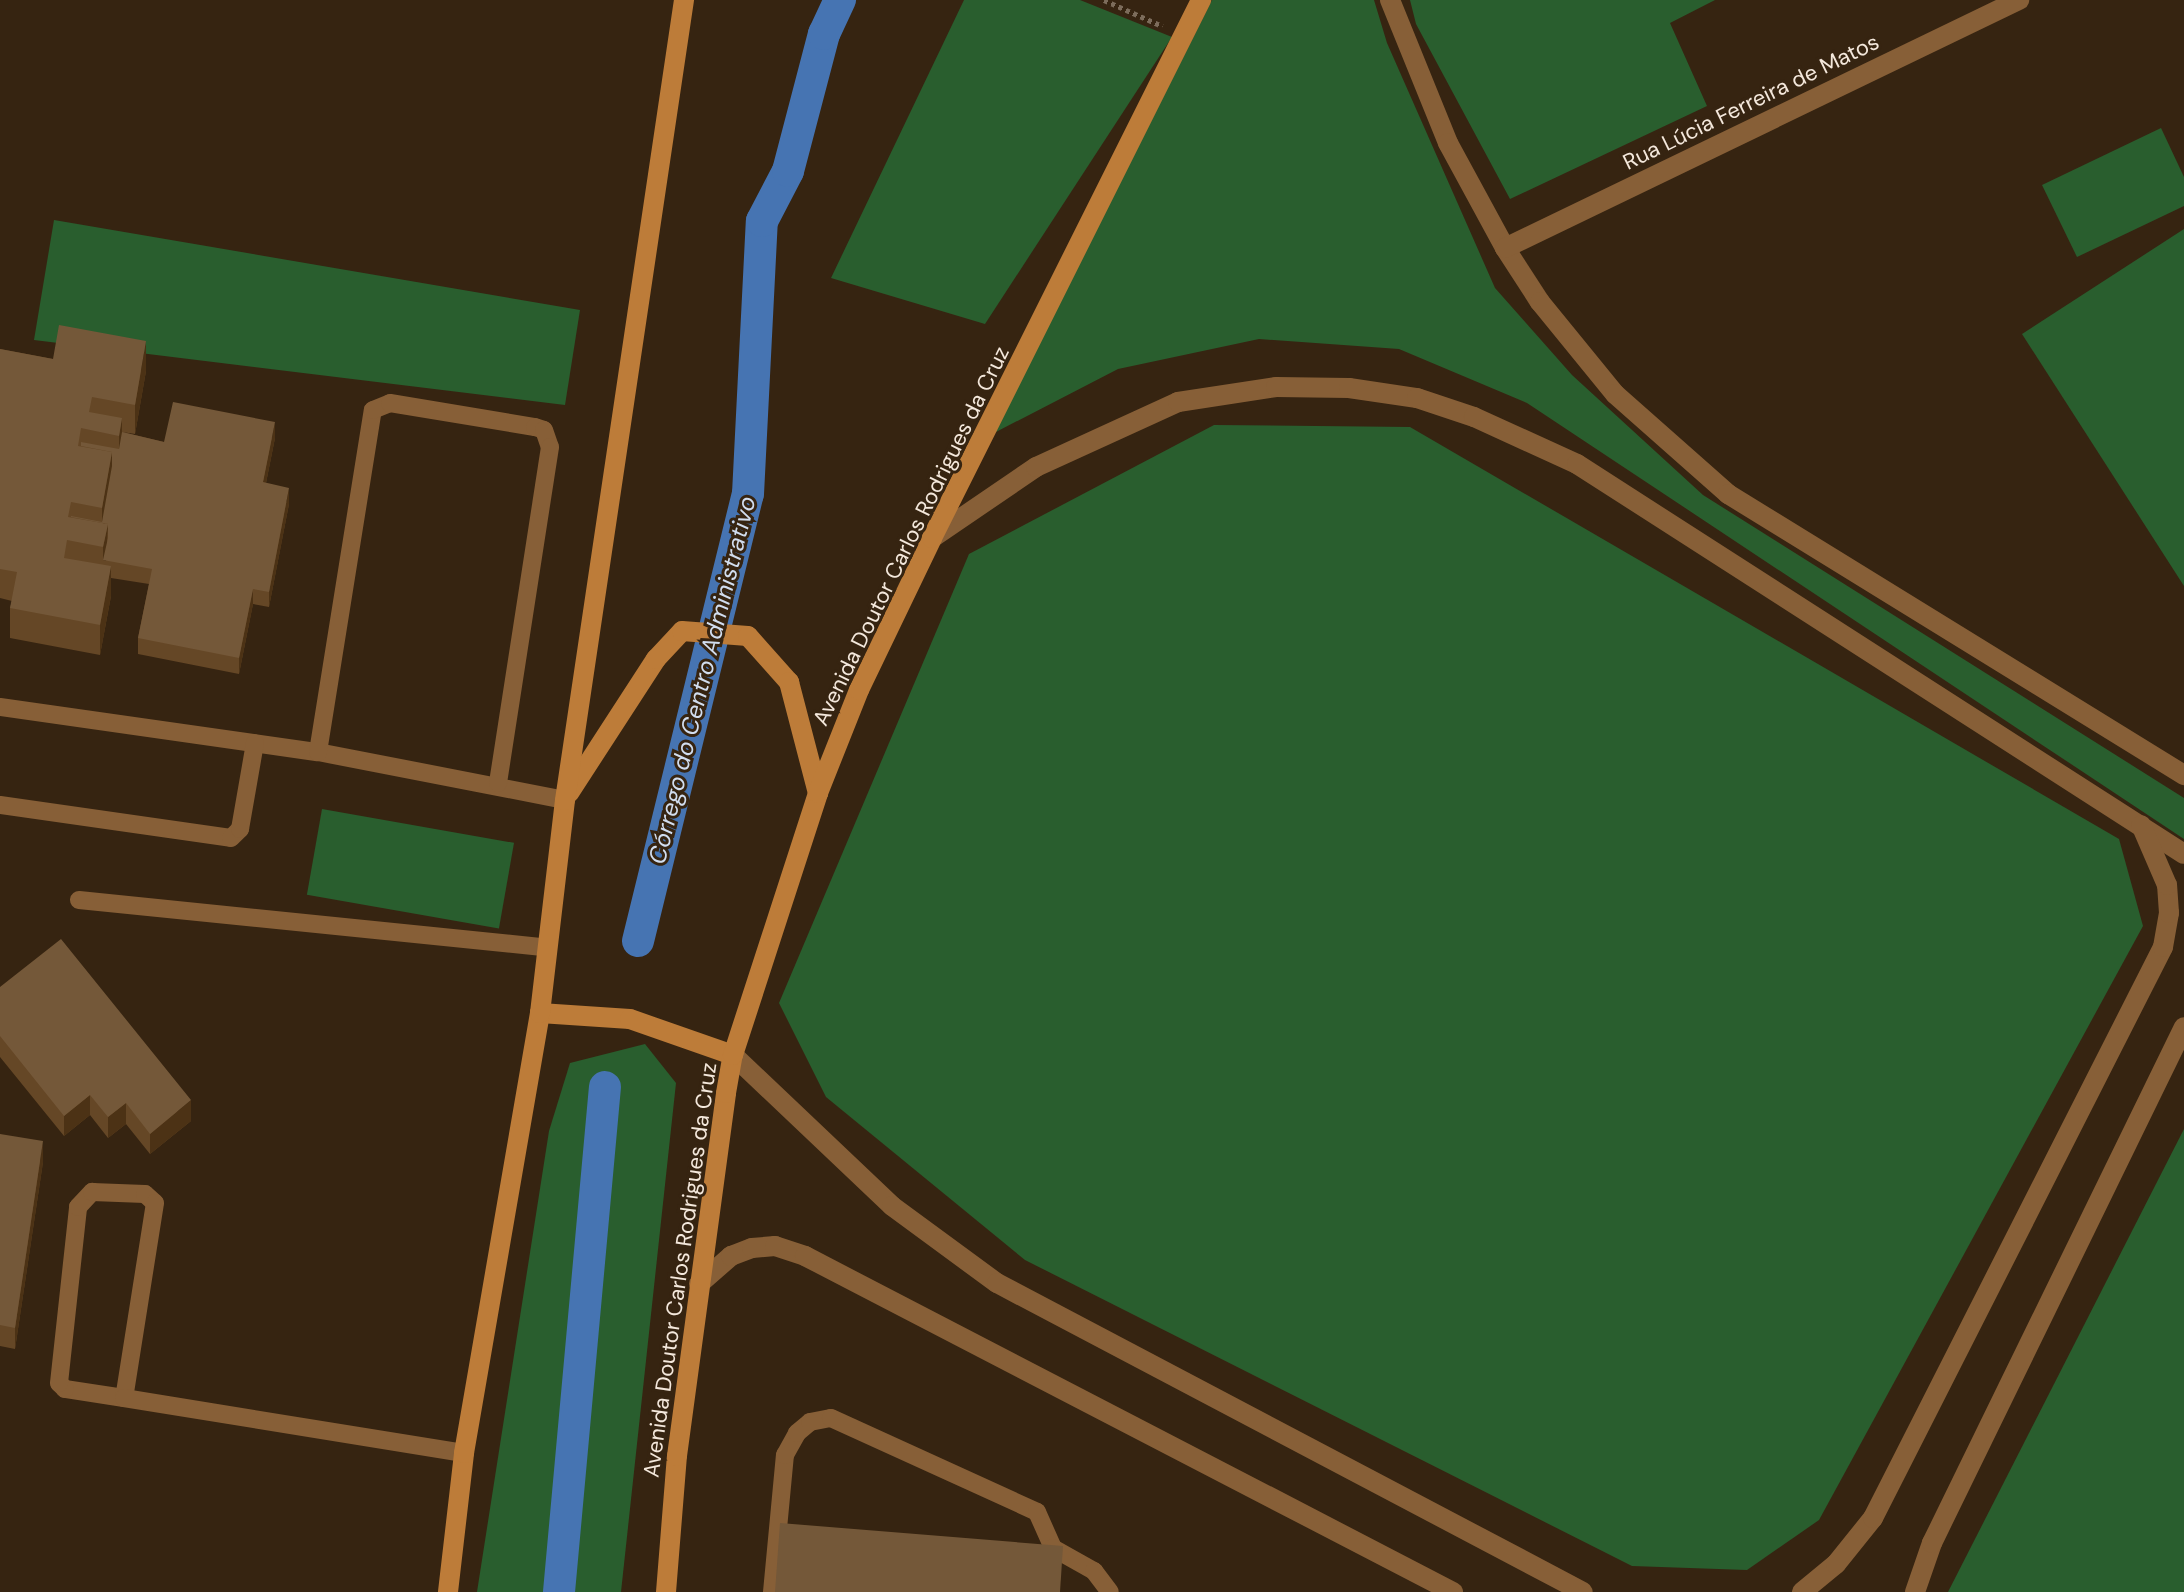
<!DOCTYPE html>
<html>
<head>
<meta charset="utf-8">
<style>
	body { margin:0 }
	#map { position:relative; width:2184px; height:1592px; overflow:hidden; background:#362411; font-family:"DM Sans",sans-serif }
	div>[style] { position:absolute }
	.green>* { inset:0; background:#295e2e; transform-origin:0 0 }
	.canal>* { height:32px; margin:-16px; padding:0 16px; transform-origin:16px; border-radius:16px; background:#4674b2 }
	.path>* { height:5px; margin-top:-2.5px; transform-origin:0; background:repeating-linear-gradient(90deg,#7c6c5b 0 4px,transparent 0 8px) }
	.service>* { height:18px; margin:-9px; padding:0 9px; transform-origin:9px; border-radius:9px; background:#875f37 }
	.minor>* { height:20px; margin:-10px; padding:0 10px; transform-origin:10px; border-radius:10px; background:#875f37 }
	.secondary>* { height:20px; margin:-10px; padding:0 10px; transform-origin:10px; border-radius:10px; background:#bd7c39 }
	.wall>* { inset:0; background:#654726 }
	.shaded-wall>* { inset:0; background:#4c3215 }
	.building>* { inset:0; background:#745839 }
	span { translate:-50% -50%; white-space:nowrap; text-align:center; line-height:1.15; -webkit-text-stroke:6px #362411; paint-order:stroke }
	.street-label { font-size:22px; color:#f4e8dc }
	.water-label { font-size:24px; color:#d1ddef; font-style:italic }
</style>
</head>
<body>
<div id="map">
	<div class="green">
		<i style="clip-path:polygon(964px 0,1080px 0,1172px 37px,985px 324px,831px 278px)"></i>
		<i style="clip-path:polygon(1212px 0,1374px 0,1387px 43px,1495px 288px,1572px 375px,1703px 495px,2184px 798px,2184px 839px,1527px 403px,1399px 349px,1259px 339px,1118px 369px,994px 433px)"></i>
		<i style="clip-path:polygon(1410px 0,1715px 0,1670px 23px,1707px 106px,1510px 199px,1416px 24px)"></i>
		<i style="clip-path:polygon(2161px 128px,2184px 177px,2184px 206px,2077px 257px,2042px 185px)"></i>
		<i style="clip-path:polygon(54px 220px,580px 310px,565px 405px,34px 340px)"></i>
		<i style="clip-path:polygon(2184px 229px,2184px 586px,2022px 334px)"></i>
		<i style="clip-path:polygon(1214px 425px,1410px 427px,2119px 839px,2143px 926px,1819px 1520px,1747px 1570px,1632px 1566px,1025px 1260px,826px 1097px,779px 1003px,969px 554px)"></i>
		<i style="left:322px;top:809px;width:195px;height:87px;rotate:10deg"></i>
		<i style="clip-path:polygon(645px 1044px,676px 1083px,621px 1592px,477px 1592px,549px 1131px,570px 1063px)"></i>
		<i style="clip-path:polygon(2184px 1129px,2184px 1592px,1948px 1592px)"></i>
	</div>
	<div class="canal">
		<i style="left:638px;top:941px;width:460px;rotate:-76.2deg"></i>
		<i style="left:748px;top:494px;width:273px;rotate:-87.1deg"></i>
		<i style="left:762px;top:221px;width:56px;rotate:-62.5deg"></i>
		<i style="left:788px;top:171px;width:142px;rotate:-75.3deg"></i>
		<i style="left:824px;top:34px;width:38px;rotate:-65deg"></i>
		<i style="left:559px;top:1592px;width:507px;rotate:-84.8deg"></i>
	</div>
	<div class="path">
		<i style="left:1104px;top:0;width:64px;rotate:24.1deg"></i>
	</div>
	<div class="service">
		<i style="left:0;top:707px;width:321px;rotate:8.1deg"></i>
		<i style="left:318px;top:752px;width:252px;rotate:11deg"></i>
		<i style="left:318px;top:752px;width:346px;rotate:-80.9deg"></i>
		<i style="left:373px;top:410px;width:18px;rotate:-22deg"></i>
		<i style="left:390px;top:403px;width:147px;rotate:9.4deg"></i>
		<i style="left:535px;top:427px;width:9px;rotate:18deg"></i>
		<i style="left:544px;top:430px;width:18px;rotate:71deg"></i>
		<i style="left:550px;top:447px;width:340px;rotate:98.8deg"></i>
		<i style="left:0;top:805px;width:233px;rotate:8.1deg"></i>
		<i style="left:231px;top:838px;width:13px;rotate:-45deg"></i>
		<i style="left:240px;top:829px;width:87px;rotate:-80.1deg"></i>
		<i style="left:79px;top:900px;width:471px;rotate:5.8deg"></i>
		<i style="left:124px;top:1398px;width:60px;rotate:-171.3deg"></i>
		<i style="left:65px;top:1389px;width:8px;rotate:-135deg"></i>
		<i style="left:59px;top:1383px;width:177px;rotate:-83.8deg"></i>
		<i style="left:78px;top:1207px;width:21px;rotate:-47deg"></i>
		<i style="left:92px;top:1192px;width:53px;rotate:2.2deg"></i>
		<i style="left:145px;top:1194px;width:13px;rotate:42deg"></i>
		<i style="left:155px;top:1203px;width:197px;rotate:99deg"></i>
		<i style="left:124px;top:1398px;width:344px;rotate:9.2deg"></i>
		<i style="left:772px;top:1592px;width:138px;rotate:-84.6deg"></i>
		<i style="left:785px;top:1455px;width:25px;rotate:-61deg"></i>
		<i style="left:797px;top:1433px;width:17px;rotate:-40deg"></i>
		<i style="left:810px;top:1422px;width:21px;rotate:-11deg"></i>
		<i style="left:831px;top:1418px;width:226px;rotate:24.5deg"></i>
		<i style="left:1037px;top:1512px;width:39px;rotate:66deg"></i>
		<i style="left:1053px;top:1548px;width:47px;rotate:29.3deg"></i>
		<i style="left:1094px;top:1571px;width:26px;rotate:53deg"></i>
	</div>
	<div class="minor">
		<i style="left:1390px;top:0;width:154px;rotate:67.9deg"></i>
		<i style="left:1448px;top:143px;width:119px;rotate:61.5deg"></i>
		<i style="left:1505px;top:248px;width:64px;rotate:57.1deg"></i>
		<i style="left:1540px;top:302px;width:119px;rotate:50.8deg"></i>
		<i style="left:1615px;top:394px;width:151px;rotate:41.5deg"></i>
		<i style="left:1728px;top:494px;width:536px;rotate:31.64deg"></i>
		<i style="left:1505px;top:248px;width:571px;rotate:-25.76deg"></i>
		<i style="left:932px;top:538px;width:126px;rotate:-34.3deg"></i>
		<i style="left:1036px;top:467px;width:156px;rotate:-24.6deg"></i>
		<i style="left:1178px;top:402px;width:99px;rotate:-8.7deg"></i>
		<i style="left:1276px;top:387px;width:73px;rotate:0.8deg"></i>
		<i style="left:1349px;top:388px;width:69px;rotate:8.4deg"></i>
		<i style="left:1417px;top:398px;width:60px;rotate:18.4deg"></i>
		<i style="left:1474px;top:417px;width:113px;rotate:24.5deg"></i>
		<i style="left:1577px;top:464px;width:721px;rotate:32.72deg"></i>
		<i style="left:733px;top:1055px;width:219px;rotate:43.5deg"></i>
		<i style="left:892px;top:1206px;width:130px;rotate:36.3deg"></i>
		<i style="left:997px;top:1283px;width:662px;rotate:27.8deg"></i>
		<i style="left:699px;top:1284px;width:43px;rotate:-41.2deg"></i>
		<i style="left:731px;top:1256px;width:22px;rotate:-21deg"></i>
		<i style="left:752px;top:1248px;width:23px;rotate:-5deg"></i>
		<i style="left:775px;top:1246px;width:32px;rotate:18deg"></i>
		<i style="left:805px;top:1256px;width:730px;rotate:27.41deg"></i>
		<i style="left:1802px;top:1592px;width:44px;rotate:-39.5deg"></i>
		<i style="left:1836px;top:1564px;width:59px;rotate:-51.2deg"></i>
		<i style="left:1873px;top:1518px;width:640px;rotate:-63.07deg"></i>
		<i style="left:2163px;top:947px;width:35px;rotate:-80deg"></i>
		<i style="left:2169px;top:913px;width:28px;rotate:-94deg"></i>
		<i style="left:2167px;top:885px;width:65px;rotate:-113.4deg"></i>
		<i style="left:1915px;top:1592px;width:52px;rotate:-70.9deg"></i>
		<i style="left:1932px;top:1543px;width:574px;rotate:-63.97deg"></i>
	</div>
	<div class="secondary">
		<i style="left:569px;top:793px;width:160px;rotate:-57deg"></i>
		<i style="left:656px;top:659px;width:38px;rotate:-47deg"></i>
		<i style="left:682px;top:631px;width:66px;rotate:4.3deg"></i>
		<i style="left:748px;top:636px;width:62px;rotate:48.3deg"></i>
		<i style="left:789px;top:682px;width:115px;rotate:75.4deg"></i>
		<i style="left:540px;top:1013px;width:90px;rotate:3.8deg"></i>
		<i style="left:630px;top:1019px;width:109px;rotate:19.3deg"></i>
		<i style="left:448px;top:1592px;width:140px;rotate:-83.4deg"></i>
		<i style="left:464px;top:1453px;width:447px;rotate:-80.2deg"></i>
		<i style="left:540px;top:1013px;width:214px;rotate:-83.3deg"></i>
		<i style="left:565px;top:800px;width:809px;rotate:-81.54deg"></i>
		<i style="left:666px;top:1592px;width:136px;rotate:-85.4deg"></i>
		<i style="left:677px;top:1456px;width:366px;rotate:-82.3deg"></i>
		<i style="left:726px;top:1093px;width:39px;rotate:-80deg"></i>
		<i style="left:733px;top:1055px;width:275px;rotate:-72deg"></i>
		<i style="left:818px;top:793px;width:111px;rotate:-68.3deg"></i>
		<i style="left:859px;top:690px;width:169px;rotate:-64.3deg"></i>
		<i style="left:932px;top:538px;width:602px;rotate:-63.43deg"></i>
	</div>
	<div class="wall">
		<i style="clip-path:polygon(0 349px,53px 359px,146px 371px,135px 434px,122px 432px,164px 442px,275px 438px,266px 483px,289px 504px,269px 607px,253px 604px,239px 674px,138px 654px,138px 638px,149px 584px,111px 578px,111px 596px,100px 655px,10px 638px,10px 608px,12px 601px,0 598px)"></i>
		<i style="clip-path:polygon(0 987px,191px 1121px,150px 1154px,126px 1124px,108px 1138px,90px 1115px,64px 1136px,0 1057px)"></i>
		<i style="clip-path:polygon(0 1134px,43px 1162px,15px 1349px,0 1346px)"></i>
	</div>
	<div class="shaded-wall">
		<i style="clip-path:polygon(146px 341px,146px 371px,135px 434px,135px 405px)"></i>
		<i style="clip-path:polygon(122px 418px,122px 448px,119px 465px,119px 436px)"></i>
		<i style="clip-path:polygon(275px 422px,275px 438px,263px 498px,263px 482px)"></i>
		<i style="clip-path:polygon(112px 452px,112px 482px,102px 538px,102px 508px)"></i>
		<i style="clip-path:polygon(289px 488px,289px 504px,269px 607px,269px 592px)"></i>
		<i style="clip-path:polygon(108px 524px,106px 561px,103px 560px,103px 547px)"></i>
		<i style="clip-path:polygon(111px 566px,111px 596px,100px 655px,100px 625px)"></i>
		<i style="clip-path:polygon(253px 589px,253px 604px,239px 674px,239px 658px)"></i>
		<i style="clip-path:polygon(90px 1095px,90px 1115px,64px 1136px,64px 1116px)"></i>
		<i style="clip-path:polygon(191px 1100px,191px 1121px,150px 1154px,150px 1134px)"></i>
		<i style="clip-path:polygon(126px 1103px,126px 1124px,108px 1138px,108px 1117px)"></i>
		<i style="clip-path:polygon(43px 1141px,43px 1162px,15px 1349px,15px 1328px)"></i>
	</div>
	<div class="building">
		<i style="clip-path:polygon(59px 325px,146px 341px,135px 405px,92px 397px,89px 412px,122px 418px,119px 436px,81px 428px,78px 446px,112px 452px,102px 508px,71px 502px,68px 517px,108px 524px,103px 547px,67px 540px,64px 558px,111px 566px,100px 625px,10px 608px,17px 572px,0 569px,0 349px,53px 359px)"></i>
		<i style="clip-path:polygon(173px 402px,275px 422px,263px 482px,289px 488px,269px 592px,253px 589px,239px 658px,138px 638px,152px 569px,103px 560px,108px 538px,108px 524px,71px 517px,71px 516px,102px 522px,112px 466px,112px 452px,81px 446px,81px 442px,119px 449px,122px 432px,164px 442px)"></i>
		<i style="clip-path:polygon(61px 939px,191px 1100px,150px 1134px,126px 1103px,108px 1117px,90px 1095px,64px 1116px,0 1036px,0 987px)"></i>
		<i style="clip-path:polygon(0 1134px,43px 1141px,15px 1328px,0 1325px)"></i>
		<i style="clip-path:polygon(780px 1523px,1063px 1546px,1060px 1592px,775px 1592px)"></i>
	</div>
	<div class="street-label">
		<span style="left:1751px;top:102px;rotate:-26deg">Rua Lúcia Ferreira de Matos</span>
		<span style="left:911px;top:536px;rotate:-64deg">Avenida Doutor Carlos Rodrigues da Cruz</span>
		<span style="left:680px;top:1270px;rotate:-82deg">Avenida Doutor Carlos Rodrigues da Cruz</span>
	</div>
	<div class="water-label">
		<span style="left:702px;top:680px;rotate:-76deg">Córrego do Centro Administrativo</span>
	</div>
</div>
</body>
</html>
